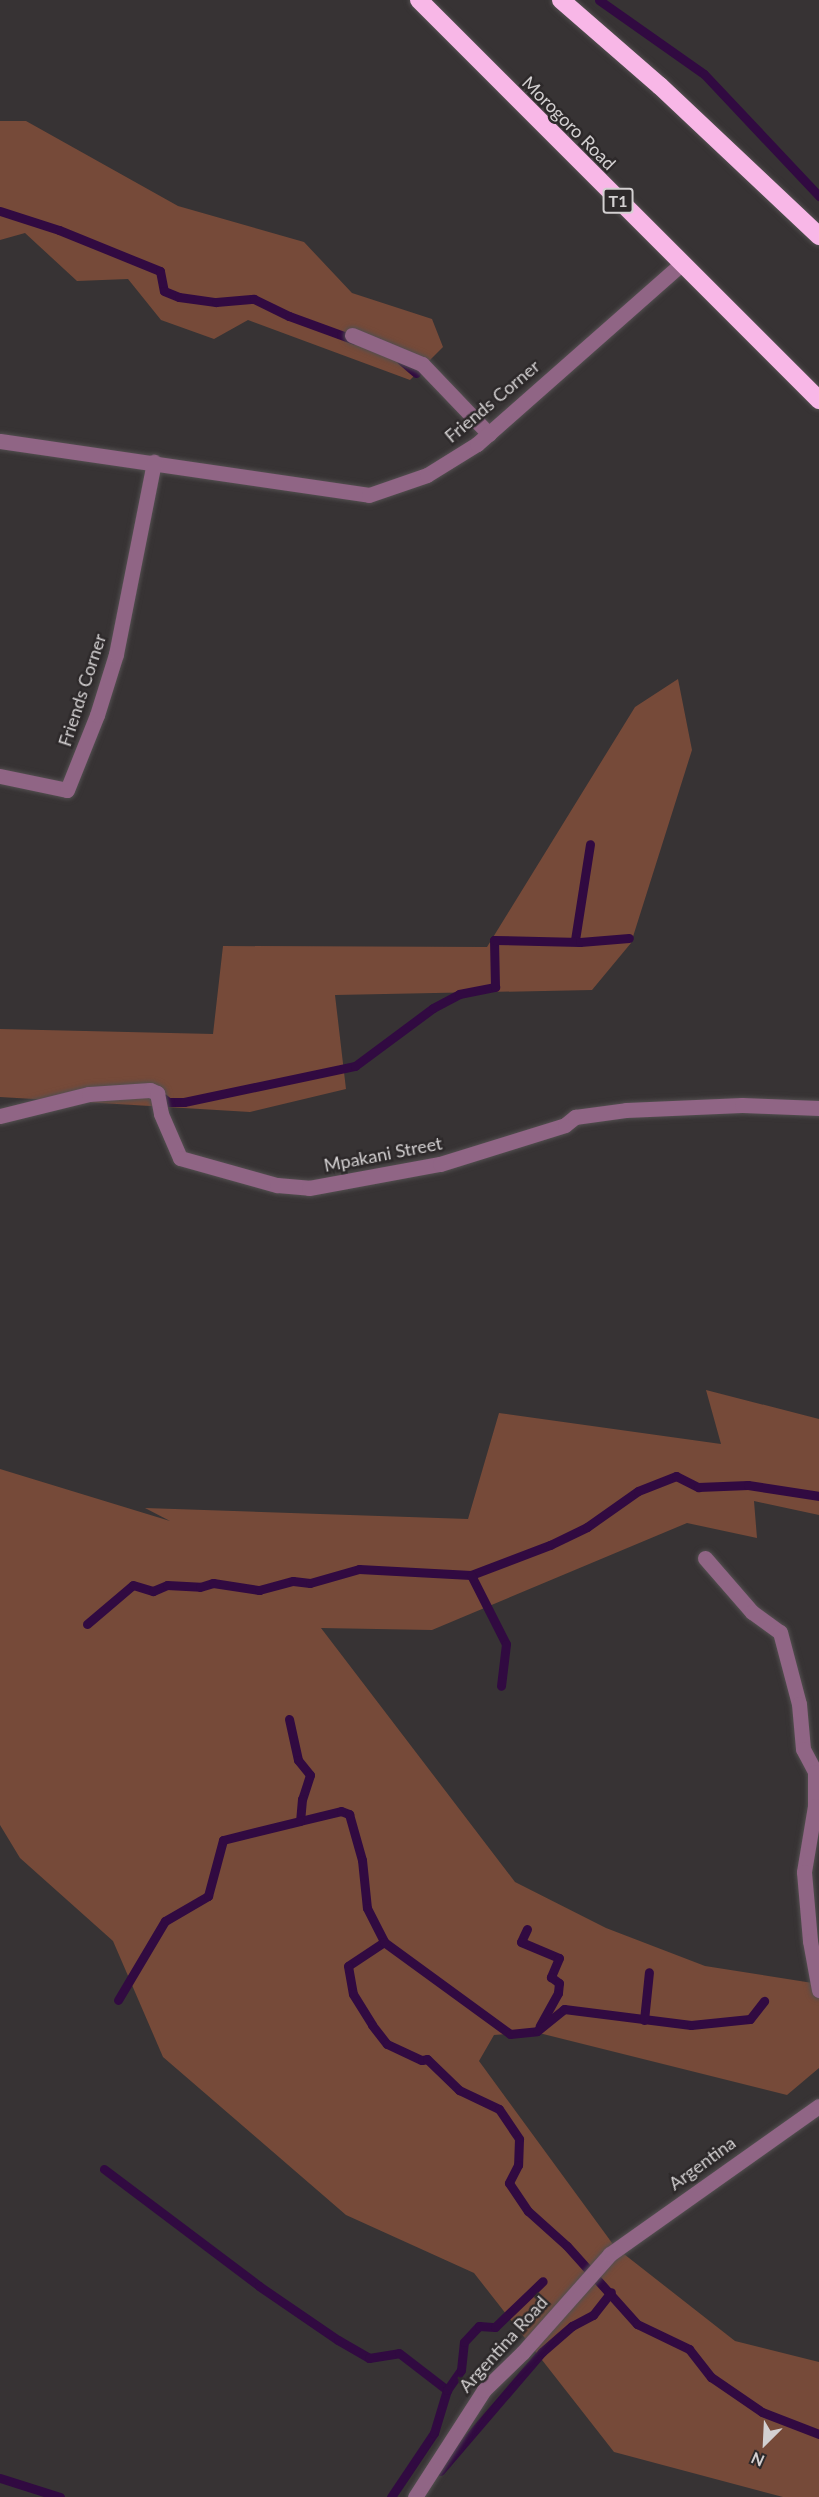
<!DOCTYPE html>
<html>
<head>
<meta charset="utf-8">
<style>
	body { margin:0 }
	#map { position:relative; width:819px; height:2497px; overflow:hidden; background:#373334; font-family:Lato,sans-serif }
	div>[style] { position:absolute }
	.green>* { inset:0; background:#764a39 }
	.stream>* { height:9px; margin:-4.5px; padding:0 4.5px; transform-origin:4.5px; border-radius:4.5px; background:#310a41 }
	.roads { filter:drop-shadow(0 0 2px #534f50) drop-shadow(0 0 2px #534f50) }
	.minor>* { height:15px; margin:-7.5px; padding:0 7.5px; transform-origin:7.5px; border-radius:7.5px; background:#906585 }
	.highway>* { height:18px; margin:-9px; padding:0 9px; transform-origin:9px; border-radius:9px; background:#f8b7e7 }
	span { translate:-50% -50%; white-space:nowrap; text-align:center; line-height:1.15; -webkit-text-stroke:5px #2d292a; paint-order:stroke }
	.shield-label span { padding:2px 4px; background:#2d292a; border:2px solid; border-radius:4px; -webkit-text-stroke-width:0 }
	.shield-label { font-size:16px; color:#d3d0d1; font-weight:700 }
	.street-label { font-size:18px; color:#d3d0d1 }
	.north { position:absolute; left:735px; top:2413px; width:60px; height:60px; -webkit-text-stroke:4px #2d292a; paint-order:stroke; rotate:204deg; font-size:16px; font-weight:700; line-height:24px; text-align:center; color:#d3d0d1 }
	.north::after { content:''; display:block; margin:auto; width:21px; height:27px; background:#d3d0d1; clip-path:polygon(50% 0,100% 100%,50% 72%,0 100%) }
</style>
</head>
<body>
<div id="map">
	<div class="green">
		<i style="clip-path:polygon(0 121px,26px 121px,178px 206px,304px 242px,352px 293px,432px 319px,443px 347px,410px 380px,248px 320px,214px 339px,161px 320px,128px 279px,77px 281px,25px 233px,0 240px)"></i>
		<i style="clip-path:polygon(678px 679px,692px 750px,631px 943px,592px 990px,335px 995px,346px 1089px,250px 1112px,0 1097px,0 1029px,213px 1034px,223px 946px,487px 947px,635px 707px)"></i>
		<i style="clip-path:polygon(706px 1390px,819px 1419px,819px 1515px,754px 1501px,757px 1538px,687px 1523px,432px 1630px,321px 1628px,515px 1882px,606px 1928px,705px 1966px,819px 1984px,819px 2068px,787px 2095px,535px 2032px,494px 2035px,479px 2061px,615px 2247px,735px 2341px,819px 2362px,819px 2497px,783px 2497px,614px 2452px,474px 2273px,346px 2215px,163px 2057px,113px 1941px,20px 1858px,0 1825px,0 1469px,170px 1521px,145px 1508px,468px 1519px,499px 1413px,721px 1444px)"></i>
	</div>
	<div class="stream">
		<i style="left:599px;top:0;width:128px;rotate:35.2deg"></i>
		<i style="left:704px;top:74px;width:168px;rotate:46.7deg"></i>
		<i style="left:0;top:211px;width:62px;rotate:17.9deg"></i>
		<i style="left:59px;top:230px;width:109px;rotate:22.1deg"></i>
		<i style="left:160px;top:271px;width:20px;rotate:79deg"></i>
		<i style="left:164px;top:291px;width:16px;rotate:22deg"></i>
		<i style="left:179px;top:297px;width:37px;rotate:8deg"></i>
		<i style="left:216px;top:302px;width:38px;rotate:-5deg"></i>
		<i style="left:254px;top:299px;width:39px;rotate:26deg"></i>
		<i style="left:289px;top:316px;width:70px;rotate:20deg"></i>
		<i style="left:401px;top:360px;width:20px;rotate:41deg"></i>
		<i style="left:575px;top:940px;width:97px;rotate:-81.1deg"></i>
		<i style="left:157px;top:1093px;width:14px;rotate:39deg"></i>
		<i style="left:168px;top:1102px;width:16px"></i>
		<i style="left:184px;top:1102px;width:175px;rotate:-11.9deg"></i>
		<i style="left:355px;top:1066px;width:97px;rotate:-36.6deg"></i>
		<i style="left:433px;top:1008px;width:30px;rotate:-28deg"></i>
		<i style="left:459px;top:994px;width:37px;rotate:-11deg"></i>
		<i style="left:495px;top:987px;width:47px;rotate:-91.2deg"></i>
		<i style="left:494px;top:940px;width:86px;rotate:1.3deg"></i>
		<i style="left:580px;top:942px;width:49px;rotate:-4.7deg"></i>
		<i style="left:471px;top:1575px;width:85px;rotate:-20.8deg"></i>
		<i style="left:550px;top:1545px;width:41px;rotate:-25.9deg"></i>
		<i style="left:587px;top:1527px;width:62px;rotate:-35.2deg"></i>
		<i style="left:638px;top:1491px;width:41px;rotate:-21.5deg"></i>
		<i style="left:676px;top:1476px;width:25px;rotate:27deg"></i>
		<i style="left:698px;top:1487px;width:50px;rotate:-2.3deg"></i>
		<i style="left:748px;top:1485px;width:72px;rotate:8.8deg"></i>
		<i style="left:87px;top:1624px;width:60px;rotate:-40.3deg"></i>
		<i style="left:133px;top:1585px;width:21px;rotate:17deg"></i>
		<i style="left:153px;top:1591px;width:15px;rotate:-23deg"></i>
		<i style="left:167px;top:1585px;width:33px;rotate:3deg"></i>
		<i style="left:200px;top:1587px;width:14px;rotate:-17deg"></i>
		<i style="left:213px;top:1583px;width:47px;rotate:8.7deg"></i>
		<i style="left:259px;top:1590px;width:35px;rotate:-15deg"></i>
		<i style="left:293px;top:1581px;width:17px;rotate:7deg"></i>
		<i style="left:310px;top:1583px;width:51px;rotate:-15.9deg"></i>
		<i style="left:359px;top:1569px;width:112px;rotate:3.1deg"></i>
		<i style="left:471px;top:1575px;width:77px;rotate:63.1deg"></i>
		<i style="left:506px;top:1644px;width:42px;rotate:96.8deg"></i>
		<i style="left:289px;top:1719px;width:42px;rotate:77.6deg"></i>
		<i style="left:298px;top:1760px;width:19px;rotate:51deg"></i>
		<i style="left:310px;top:1775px;width:25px;rotate:108deg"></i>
		<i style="left:302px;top:1799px;width:22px;rotate:95deg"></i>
		<i style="left:300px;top:1821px;width:42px;rotate:-13.7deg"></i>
		<i style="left:341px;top:1811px;width:9px;rotate:21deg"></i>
		<i style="left:349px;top:1814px;width:48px;rotate:74.2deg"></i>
		<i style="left:362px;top:1860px;width:48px;rotate:84.1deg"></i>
		<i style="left:367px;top:1908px;width:38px;rotate:63deg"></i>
		<i style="left:384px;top:1942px;width:43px;rotate:146.3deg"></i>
		<i style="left:348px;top:1966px;width:28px;rotate:80deg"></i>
		<i style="left:353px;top:1994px;width:36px;rotate:58deg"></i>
		<i style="left:372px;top:2025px;width:24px;rotate:52deg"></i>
		<i style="left:387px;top:2044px;width:38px;rotate:25deg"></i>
		<i style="left:422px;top:2060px;width:5px;rotate:-11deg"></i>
		<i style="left:427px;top:2059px;width:45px;rotate:44.1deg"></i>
		<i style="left:459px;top:2090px;width:44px;rotate:25.4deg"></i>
		<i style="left:499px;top:2109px;width:36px;rotate:56deg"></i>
		<i style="left:519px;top:2139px;width:26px;rotate:92deg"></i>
		<i style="left:518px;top:2165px;width:20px;rotate:117deg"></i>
		<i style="left:509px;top:2183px;width:34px;rotate:56deg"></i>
		<i style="left:528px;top:2211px;width:52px;rotate:41.9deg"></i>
		<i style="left:567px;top:2246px;width:105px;rotate:48.1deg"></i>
		<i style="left:637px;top:2324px;width:58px;rotate:25.7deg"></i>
		<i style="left:689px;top:2349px;width:36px;rotate:52deg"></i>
		<i style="left:711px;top:2377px;width:62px;rotate:34.5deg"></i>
		<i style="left:762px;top:2412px;width:61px;rotate:21.1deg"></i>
		<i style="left:527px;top:1929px;width:14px;rotate:115deg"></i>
		<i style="left:521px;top:1942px;width:41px;rotate:22.8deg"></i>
		<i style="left:559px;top:1958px;width:21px;rotate:113deg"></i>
		<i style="left:551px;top:1977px;width:10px;rotate:37deg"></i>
		<i style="left:559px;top:1983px;width:10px;rotate:96deg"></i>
		<i style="left:558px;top:1993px;width:38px;rotate:119deg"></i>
		<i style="left:384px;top:1942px;width:156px;rotate:36.1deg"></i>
		<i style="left:510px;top:2034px;width:27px;rotate:-6deg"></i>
		<i style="left:537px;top:2031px;width:35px;rotate:-39deg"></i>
		<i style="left:564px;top:2009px;width:128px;rotate:7.2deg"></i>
		<i style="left:691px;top:2025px;width:59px;rotate:-5.8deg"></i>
		<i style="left:750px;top:2019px;width:23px;rotate:-52deg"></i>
		<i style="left:118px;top:2000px;width:92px;rotate:-59.3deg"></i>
		<i style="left:165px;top:1921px;width:50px;rotate:-30.2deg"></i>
		<i style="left:208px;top:1896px;width:58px;rotate:-75deg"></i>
		<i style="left:223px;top:1840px;width:79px;rotate:-13.9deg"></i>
		<i style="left:644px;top:2020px;width:48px;rotate:-84.1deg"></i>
		<i style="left:104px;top:2169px;width:194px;rotate:37deg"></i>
		<i style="left:259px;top:2286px;width:96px;rotate:34.4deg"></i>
		<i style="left:338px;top:2340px;width:36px;rotate:30deg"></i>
		<i style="left:369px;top:2358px;width:30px;rotate:-9deg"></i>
		<i style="left:399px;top:2353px;width:61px;rotate:37.6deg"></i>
		<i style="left:440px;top:2471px;width:157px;rotate:-49.4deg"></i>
		<i style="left:542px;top:2352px;width:40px;rotate:-41deg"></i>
		<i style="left:572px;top:2326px;width:24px;rotate:-28deg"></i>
		<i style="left:593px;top:2315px;width:29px;rotate:-52deg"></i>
		<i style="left:0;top:2478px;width:63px;rotate:17.6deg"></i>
		<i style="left:391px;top:2497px;width:77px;rotate:-56.1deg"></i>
		<i style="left:434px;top:2433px;width:45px;rotate:-73.2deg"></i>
		<i style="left:447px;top:2390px;width:24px;rotate:-55deg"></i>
		<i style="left:461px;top:2370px;width:28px;rotate:-84deg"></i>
		<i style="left:464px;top:2342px;width:22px;rotate:-47deg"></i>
		<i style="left:479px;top:2326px;width:16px;rotate:4deg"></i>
		<i style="left:495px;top:2327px;width:66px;rotate:-43.8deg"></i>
	</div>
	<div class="roads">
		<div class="minor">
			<i style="left:352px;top:335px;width:76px;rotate:22.5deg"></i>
			<i style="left:422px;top:364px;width:97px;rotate:46.3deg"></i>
			<i style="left:0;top:441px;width:373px;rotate:8.3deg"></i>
			<i style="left:369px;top:495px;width:61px;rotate:-19deg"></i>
			<i style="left:427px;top:475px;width:59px;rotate:-31.8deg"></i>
			<i style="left:477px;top:444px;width:272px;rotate:-41.4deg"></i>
			<i style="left:0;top:776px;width:68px;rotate:11.8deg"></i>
			<i style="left:67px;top:790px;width:81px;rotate:-68.2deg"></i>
			<i style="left:97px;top:715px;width:64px;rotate:-72.7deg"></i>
			<i style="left:116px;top:654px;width:196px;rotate:-78.8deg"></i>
			<i style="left:0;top:1116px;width:92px;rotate:-13.9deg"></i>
			<i style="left:89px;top:1094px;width:61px;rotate:-3.8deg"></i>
			<i style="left:150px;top:1090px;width:8px;rotate:23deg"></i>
			<i style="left:157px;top:1093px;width:21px;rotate:79deg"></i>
			<i style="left:161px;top:1114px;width:48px;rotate:66.6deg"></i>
			<i style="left:180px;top:1158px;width:101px;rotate:15.6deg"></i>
			<i style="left:277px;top:1185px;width:32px;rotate:5deg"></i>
			<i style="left:309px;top:1188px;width:133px;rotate:-10.4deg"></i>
			<i style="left:440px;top:1164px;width:131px;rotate:-17.3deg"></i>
			<i style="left:565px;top:1125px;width:13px;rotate:-39deg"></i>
			<i style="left:575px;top:1117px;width:51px;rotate:-7.8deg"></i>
			<i style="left:626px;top:1110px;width:116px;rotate:-2.5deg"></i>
			<i style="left:742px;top:1105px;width:77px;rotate:2.2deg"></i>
			<i style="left:705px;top:1558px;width:72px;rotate:49deg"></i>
			<i style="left:752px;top:1612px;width:34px;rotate:36deg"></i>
			<i style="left:780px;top:1632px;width:74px;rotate:75.2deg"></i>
			<i style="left:799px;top:1704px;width:45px;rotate:84.9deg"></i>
			<i style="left:803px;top:1749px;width:26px;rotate:62deg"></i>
			<i style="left:815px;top:1772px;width:34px;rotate:90deg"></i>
			<i style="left:815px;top:1806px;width:67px;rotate:99.5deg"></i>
			<i style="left:804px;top:1872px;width:69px;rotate:85deg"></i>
			<i style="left:810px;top:1941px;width:50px;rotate:79.6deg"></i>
			<i style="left:415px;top:2497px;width:127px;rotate:-57.2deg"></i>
			<i style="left:484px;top:2390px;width:54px;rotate:-44.3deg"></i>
			<i style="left:523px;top:2352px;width:131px;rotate:-48.4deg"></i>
			<i style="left:610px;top:2254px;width:256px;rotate:-35.3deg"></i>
		</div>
		<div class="highway">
			<i style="left:419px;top:0;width:566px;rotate:45deg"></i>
			<i style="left:561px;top:0;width:131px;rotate:41deg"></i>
			<i style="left:660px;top:86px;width:219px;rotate:43.3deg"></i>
		</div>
	</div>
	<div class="shield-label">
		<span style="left:618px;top:201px">T1</span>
	</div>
	<div class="street-label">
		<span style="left:569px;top:123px;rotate:45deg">Morogoro Road</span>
		<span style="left:492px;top:401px;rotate:-40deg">Friends Corner</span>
		<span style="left:82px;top:690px;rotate:-72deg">Friends Corner</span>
		<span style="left:383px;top:1154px;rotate:-11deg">Mpakani Street</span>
		<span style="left:702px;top:2163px;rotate:-36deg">Argentina</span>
		<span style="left:503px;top:2344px;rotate:-48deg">Argentina Road</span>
	</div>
	<div class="north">N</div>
</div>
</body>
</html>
